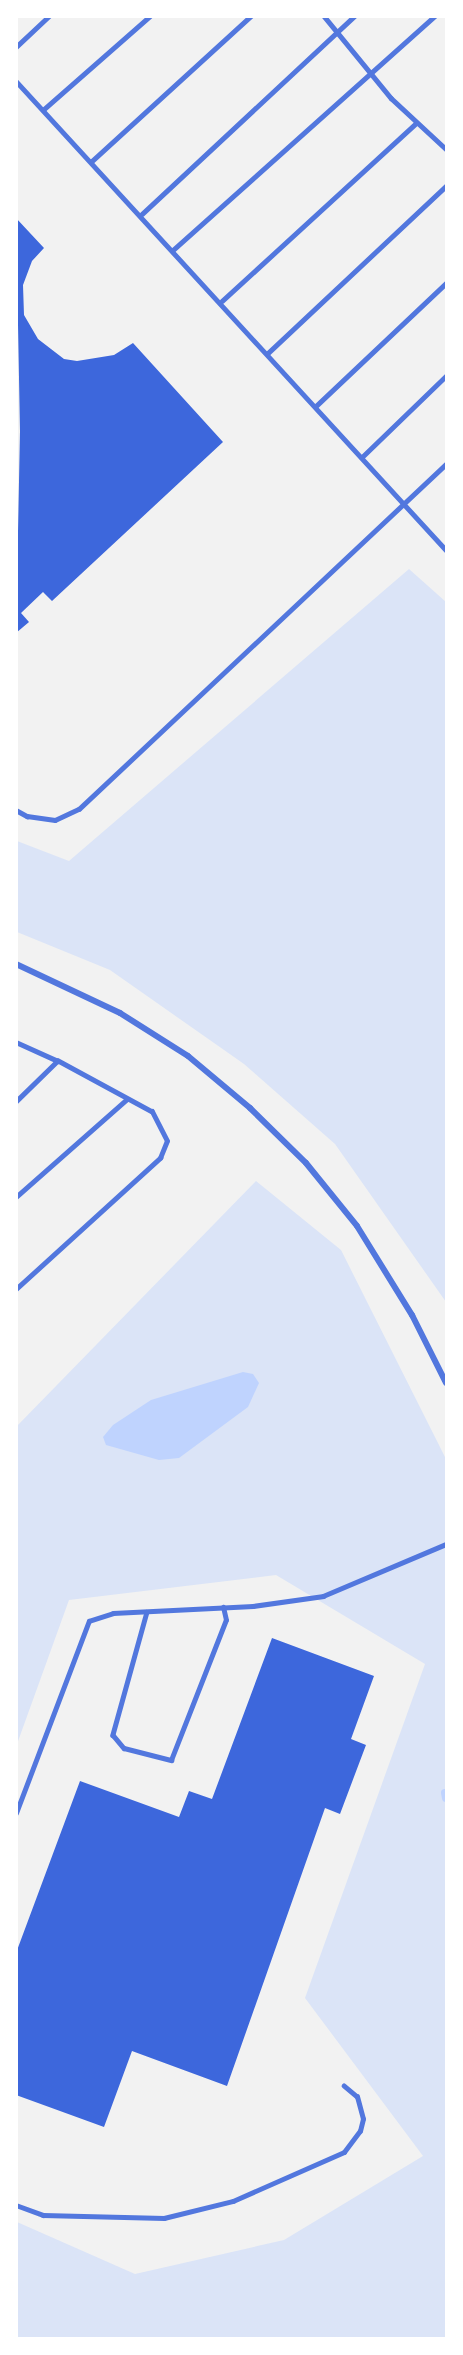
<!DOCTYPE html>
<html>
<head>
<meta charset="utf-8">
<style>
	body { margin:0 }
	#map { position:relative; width:463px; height:2355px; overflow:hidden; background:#f2f2f2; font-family:Spectral,serif }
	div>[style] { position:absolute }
	.green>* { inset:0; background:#dbe4f7 }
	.water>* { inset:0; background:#bfd3fe }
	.stream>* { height:8px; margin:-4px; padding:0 4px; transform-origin:4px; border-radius:4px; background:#bfd3fe }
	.building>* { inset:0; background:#3d67dc }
	.service>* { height:4.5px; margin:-2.25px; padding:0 2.25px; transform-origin:2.25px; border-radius:2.25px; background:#5277de }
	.minor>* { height:6px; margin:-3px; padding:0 3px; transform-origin:3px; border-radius:3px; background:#5277de }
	span { translate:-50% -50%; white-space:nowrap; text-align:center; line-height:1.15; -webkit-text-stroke:6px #fff; paint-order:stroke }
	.frame { position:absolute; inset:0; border:18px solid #fff; pointer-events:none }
</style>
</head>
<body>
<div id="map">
	<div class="green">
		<i style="clip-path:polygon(409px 569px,446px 602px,446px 1302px,335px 1144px,244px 1064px,110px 970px,17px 932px,17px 841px,69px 861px)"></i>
		<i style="clip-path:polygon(256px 1181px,341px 1250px,446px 1459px,446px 2338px,16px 2338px,17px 2222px,135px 2274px,284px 2240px,423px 2156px,305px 1998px,425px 1664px,276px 1575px,69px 1600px,17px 1744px,17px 1426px)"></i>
	</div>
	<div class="water">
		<i style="clip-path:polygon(243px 1372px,253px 1374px,259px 1383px,248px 1407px,179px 1458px,159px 1460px,106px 1445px,103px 1437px,113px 1425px,151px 1400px)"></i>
	</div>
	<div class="stream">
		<i style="left:445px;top:1793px;width:5px;rotate:79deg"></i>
	</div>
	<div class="building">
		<i style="clip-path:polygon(16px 218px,44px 248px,32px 261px,23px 285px,24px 315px,38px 339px,64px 359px,77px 361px,114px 355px,133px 343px,223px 442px,52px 601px,43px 592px,21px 613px,29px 622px,16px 633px,20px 431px)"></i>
		<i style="clip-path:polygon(272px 1638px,374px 1676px,351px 1739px,366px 1745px,340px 1814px,325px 1808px,227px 2086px,132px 2051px,104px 2127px,16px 2095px,16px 1953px,80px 1781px,179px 1817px,189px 1791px,212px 1799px)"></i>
	</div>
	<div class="service">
		<i style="left:324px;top:16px;width:106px;rotate:50.7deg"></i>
		<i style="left:391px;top:98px;width:75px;rotate:42.8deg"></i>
		<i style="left:16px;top:47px;width:45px;rotate:-43.2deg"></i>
		<i style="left:16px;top:81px;width:636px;rotate:47.48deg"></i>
		<i style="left:43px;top:110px;width:142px;rotate:-41.3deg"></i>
		<i style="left:92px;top:161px;width:215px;rotate:-42.4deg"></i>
		<i style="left:142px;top:214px;width:290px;rotate:-43deg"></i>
		<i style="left:173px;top:250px;width:351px;rotate:-41.8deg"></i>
		<i style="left:222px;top:301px;width:263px;rotate:-42.5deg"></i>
		<i style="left:268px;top:353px;width:244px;rotate:-43.2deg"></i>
		<i style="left:316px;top:406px;width:179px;rotate:-43.4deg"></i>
		<i style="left:362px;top:457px;width:117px;rotate:-44deg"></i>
		<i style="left:16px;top:810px;width:13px;rotate:29deg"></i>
		<i style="left:27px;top:816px;width:28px;rotate:8deg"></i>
		<i style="left:55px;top:820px;width:26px;rotate:-25deg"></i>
		<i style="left:79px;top:809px;width:504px;rotate:-43.23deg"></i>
		<i style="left:16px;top:1042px;width:46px;rotate:24.3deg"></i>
		<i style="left:58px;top:1061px;width:59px;rotate:135.7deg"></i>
		<i style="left:16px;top:1197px;width:148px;rotate:-41.4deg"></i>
		<i style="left:16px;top:1289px;width:195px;rotate:-42.3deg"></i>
		<i style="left:160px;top:1158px;width:18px;rotate:-68deg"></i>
		<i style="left:167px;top:1141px;width:33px;rotate:-117deg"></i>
		<i style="left:152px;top:1112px;width:107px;rotate:-151.5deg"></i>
		<i style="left:147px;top:1612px;width:128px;rotate:105.5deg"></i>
		<i style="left:113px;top:1735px;width:17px;rotate:50deg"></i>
		<i style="left:124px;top:1748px;width:49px;rotate:14.3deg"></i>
		<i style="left:171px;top:1760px;width:150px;rotate:-68.6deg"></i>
		<i style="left:226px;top:1620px;width:13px;rotate:-103deg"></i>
		<i style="left:16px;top:1813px;width:205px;rotate:-69.2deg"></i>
		<i style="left:89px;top:1621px;width:25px;rotate:-18deg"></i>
		<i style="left:113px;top:1613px;width:140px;rotate:-2.9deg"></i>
		<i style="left:253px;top:1606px;width:71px;rotate:-8.1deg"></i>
		<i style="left:323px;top:1596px;width:134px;rotate:-22.9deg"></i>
		<i style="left:16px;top:2205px;width:29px;rotate:20deg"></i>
		<i style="left:43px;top:2215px;width:121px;rotate:1.4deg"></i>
		<i style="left:164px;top:2218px;width:71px;rotate:-13.8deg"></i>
		<i style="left:233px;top:2201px;width:121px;rotate:-23.8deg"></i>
		<i style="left:344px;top:2152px;width:26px;rotate:-53deg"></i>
		<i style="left:360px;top:2131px;width:12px;rotate:-76deg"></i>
		<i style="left:363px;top:2119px;width:23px;rotate:-105deg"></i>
		<i style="left:357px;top:2097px;width:17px;rotate:-140deg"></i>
	</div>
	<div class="minor">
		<i style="left:16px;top:964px;width:115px;rotate:25.2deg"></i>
		<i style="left:120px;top:1013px;width:80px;rotate:32.3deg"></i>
		<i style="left:188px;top:1056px;width:81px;rotate:40deg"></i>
		<i style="left:250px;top:1108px;width:78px;rotate:44.5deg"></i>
		<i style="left:306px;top:1163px;width:81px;rotate:51deg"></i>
		<i style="left:357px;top:1226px;width:105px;rotate:58.3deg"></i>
		<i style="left:412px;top:1315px;width:76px;rotate:63.4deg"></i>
	</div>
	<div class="frame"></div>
</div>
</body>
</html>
